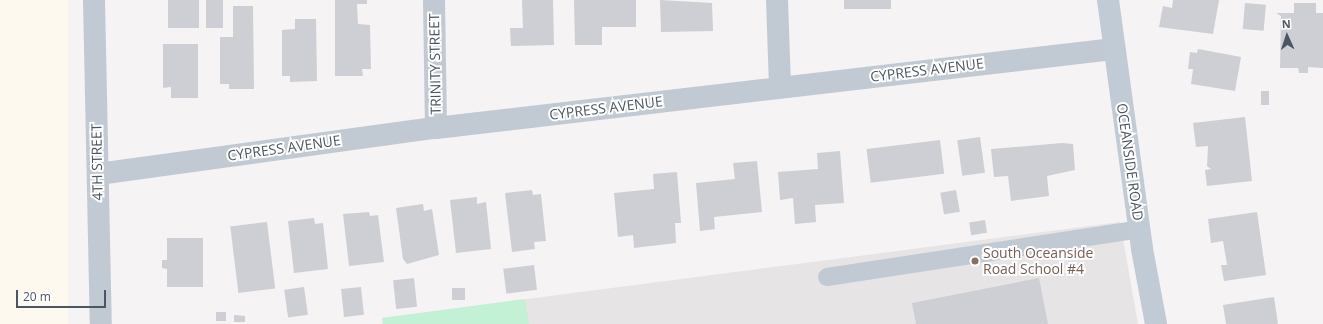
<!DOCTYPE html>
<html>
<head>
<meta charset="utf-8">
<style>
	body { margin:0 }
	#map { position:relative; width:1323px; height:324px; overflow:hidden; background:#f5f3f3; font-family:"Open Sans",sans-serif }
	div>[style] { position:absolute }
	.commercial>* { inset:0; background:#fdf9ef; transform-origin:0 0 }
	.education>* { inset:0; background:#e6e4e5 }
	.green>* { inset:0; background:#c3f1d5 }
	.building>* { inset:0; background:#cdcfd5; transform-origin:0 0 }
	.service>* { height:18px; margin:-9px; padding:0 9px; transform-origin:9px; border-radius:9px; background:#c1cad2 }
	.minor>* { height:22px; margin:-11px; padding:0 11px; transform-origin:11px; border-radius:11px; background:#c1cad2 }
	.secondary>* { height:22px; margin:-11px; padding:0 11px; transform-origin:11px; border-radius:11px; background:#c1cbd6 }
	.dots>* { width:11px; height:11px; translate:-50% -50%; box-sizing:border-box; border:2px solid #fff; border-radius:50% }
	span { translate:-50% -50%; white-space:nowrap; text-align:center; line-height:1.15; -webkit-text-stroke:4px #fff; paint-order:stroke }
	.street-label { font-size:14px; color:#4a5661 }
	.education-label { font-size:14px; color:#785e54 }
	.left { translate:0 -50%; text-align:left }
	.north { position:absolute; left:1267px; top:16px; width:40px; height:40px; -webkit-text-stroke:3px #fff; paint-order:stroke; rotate:357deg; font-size:11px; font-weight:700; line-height:16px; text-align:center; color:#4a5661 }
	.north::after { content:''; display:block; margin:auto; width:14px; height:18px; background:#4a5661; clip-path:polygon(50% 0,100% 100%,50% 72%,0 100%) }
	.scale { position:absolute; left:16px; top:290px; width:90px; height:18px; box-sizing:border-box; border:2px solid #4a5661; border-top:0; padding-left:5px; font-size:12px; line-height:14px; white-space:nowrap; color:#4a5661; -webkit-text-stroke:3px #fff; paint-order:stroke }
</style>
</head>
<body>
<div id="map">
	<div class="commercial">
		<i style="left:0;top:0;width:68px;height:324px"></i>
	</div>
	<div class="education">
		<i style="clip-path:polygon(1120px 222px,1138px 324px,383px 324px,382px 318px)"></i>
	</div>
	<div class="green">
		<i style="clip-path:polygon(525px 299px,529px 324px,383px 324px,382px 318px)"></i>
	</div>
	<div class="building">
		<i style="left:168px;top:0;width:31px;height:28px"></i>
		<i style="left:206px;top:0;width:17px;height:28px"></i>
		<i style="clip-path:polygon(335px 0,367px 0,367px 4px,357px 4px,358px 24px,370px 25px,371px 69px,362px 69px,363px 76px,335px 76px)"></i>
		<i style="clip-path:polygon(522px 0,553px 0,554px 45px,511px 46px,510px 28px,523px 28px)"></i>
		<i style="clip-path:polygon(574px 0,636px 0,636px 27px,602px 27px,602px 45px,575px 45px)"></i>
		<i style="clip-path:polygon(660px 0,712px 3px,713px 31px,661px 32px)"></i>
		<i style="left:844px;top:0;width:47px;height:9px"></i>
		<i style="clip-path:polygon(1173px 0,1219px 0,1213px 34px,1159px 27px,1163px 6px,1172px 8px)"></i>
		<i style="left:1245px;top:3px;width:21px;height:26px;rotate:5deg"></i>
		<i style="clip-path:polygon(1294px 3px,1316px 3px,1316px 13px,1323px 13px,1323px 68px,1308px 67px,1308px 73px,1299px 73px,1298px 68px,1280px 68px,1281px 16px,1276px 13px,1294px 13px)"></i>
		<i style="clip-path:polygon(233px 6px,253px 6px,254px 89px,229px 89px,229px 84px,220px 84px,220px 37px,233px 37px)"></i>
		<i style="clip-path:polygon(295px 19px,316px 19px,317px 81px,290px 82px,290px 76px,282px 76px,282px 30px,295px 29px)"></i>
		<i style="clip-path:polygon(163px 44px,198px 44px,198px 98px,171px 98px,171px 87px,163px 88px)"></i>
		<i style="clip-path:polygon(1198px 49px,1241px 57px,1235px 91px,1191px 84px,1193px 69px,1188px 69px,1190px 52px,1197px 53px)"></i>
		<i style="left:1261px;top:91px;width:8px;height:14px"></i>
		<i style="clip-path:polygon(1245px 117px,1252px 181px,1207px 186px,1205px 170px,1211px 169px,1207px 166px,1208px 146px,1196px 147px,1193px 123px)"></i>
		<i style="left:980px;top:137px;width:36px;height:23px;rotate:82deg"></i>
		<i style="left:940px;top:140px;width:34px;height:74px;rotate:83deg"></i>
		<i style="clip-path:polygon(1062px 143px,1073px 144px,1075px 170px,1047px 176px,1049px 196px,1011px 201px,1008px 176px,994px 177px,991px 149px)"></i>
		<i style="clip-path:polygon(840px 151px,844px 203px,815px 205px,816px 222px,795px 224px,793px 198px,780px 200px,778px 172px,818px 169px,817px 153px)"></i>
		<i style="clip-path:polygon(757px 161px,762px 212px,714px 217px,715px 229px,700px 231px,696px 183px,735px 179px,733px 163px)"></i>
		<i style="clip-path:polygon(677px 172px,681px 223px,675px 223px,676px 243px,634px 248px,633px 235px,618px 237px,614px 193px,654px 189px,653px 174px)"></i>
		<i style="clip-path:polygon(532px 190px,533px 195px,541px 194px,546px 241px,534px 242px,535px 249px,512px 252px,505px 193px)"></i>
		<i style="left:956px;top:190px;width:22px;height:16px;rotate:80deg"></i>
		<i style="clip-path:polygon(477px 197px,477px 204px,486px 202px,491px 249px,456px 253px,450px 200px)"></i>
		<i style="clip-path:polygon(423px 204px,424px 211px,432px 209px,439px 255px,407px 264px,403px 259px,396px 208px)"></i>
		<i style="clip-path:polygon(369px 212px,370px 216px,378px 215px,384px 262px,349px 266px,343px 214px)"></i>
		<i style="clip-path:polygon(1257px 212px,1266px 275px,1224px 281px,1221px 265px,1227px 265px,1223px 241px,1211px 243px,1208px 219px)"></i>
		<i style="clip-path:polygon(314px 218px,315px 224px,323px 223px,328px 269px,294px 273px,288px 221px)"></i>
		<i style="left:985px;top:220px;width:13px;height:16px;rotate:81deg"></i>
		<i style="left:267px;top:222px;width:67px;height:37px;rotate:83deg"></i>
		<i style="clip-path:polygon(167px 238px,203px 238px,203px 287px,167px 287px,167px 269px,162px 268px,162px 260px,167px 260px)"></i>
		<i style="left:534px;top:265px;width:25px;height:31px;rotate:83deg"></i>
		<i style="left:414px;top:278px;width:29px;height:21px;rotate:84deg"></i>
		<i style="clip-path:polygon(1039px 278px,1048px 324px,916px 324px,912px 303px)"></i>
		<i style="left:304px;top:287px;width:28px;height:20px;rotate:82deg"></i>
		<i style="left:361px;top:287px;width:28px;height:20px;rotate:84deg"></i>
		<i style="left:452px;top:288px;width:13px;height:12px"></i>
		<i style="clip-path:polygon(1274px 297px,1278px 324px,1226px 324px,1223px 305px)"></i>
		<i style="left:216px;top:312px;width:10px;height:9px"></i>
		<i style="clip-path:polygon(234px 315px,245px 316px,245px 322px,234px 322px)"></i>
	</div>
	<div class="service">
		<i style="left:827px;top:277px;width:317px;rotate:-8.7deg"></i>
	</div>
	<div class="minor">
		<i style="left:94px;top:0;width:324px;rotate:88.8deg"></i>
		<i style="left:434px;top:0;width:128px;rotate:89.1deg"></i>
		<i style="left:777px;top:0;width:87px;rotate:88deg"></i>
		<i style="left:98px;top:174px;width:341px;rotate:-7.8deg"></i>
		<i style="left:436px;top:128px;width:683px;rotate:-6.65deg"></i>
	</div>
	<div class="secondary">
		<i style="left:1108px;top:0;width:251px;rotate:82.2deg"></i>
		<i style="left:1142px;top:249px;width:76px;rotate:79.4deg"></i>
	</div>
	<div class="dots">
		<i style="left:975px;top:261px;background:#8d6e63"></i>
	</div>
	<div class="street-label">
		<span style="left:435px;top:64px;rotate:-91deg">TRINITY STREET</span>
		<span style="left:927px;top:70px;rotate:-7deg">CYPRESS AVENUE</span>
		<span style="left:606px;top:108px;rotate:-7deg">CYPRESS AVENUE</span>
		<span style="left:284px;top:148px;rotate:-8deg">CYPRESS AVENUE</span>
		<span style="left:97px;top:162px;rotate:-91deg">4TH STREET</span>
		<span style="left:1130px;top:162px;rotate:82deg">OCEANSIDE ROAD</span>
	</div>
	<div class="education-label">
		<span class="left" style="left:983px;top:261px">South Oceanside<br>Road School #4</span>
	</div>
	<div class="north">N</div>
	<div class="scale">20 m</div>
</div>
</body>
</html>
